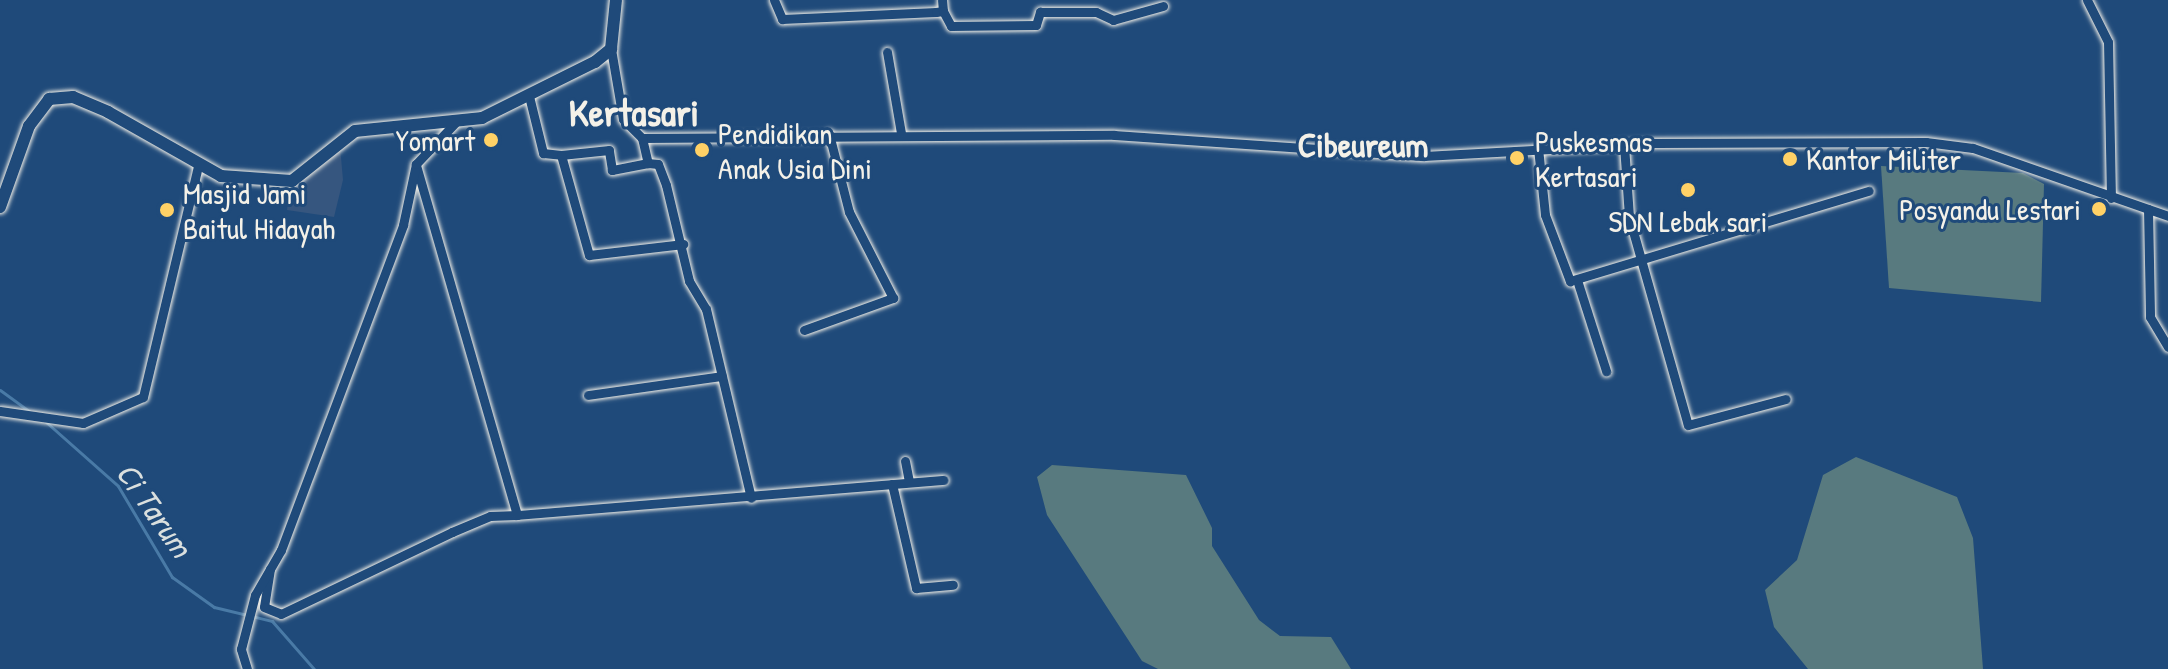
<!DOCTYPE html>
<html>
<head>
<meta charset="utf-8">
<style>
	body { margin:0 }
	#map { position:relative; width:2168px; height:669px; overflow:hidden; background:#1f4a7a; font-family:"Patrick Hand",sans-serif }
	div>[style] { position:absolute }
	.built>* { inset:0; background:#36567f }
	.green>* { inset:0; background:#587a7f }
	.stream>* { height:3px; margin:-1.5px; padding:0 1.5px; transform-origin:1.5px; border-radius:1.5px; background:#497aa6 }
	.roads { filter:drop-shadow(0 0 2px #f4f1e8) drop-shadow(0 0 2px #f4f1e8) }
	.street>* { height:9px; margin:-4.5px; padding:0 4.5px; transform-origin:4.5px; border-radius:4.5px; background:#1f4a7a }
	.secondary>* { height:12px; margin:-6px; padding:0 6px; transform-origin:6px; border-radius:6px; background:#1f4a7a }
	.dots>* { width:22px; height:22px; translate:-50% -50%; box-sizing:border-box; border:4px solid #1f4a7a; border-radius:50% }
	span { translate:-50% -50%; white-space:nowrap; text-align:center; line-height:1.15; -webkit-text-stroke:6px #1f4a7a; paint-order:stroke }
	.poi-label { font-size:30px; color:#f4f1e8 }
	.left { translate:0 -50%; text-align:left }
	.right { translate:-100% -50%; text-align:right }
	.water-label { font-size:32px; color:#dadfde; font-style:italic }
	.quarter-label { font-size:34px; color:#f4f1e8; font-weight:700 }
	.district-label { font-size:38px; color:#f4f1e8; font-weight:700 }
</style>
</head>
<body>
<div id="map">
	<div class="built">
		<i style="clip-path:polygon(340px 146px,343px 180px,334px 217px,287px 210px,290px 187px)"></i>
	</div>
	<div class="green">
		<i style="clip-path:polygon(1881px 166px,2023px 173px,2044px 184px,2041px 302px,1889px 288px)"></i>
		<i style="clip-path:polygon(1856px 457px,1957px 497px,1973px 538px,1983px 669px,1808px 669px,1774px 627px,1765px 590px,1797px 560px,1823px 475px)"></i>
		<i style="clip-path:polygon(1052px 465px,1186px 475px,1212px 528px,1212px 546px,1259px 620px,1280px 636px,1331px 637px,1351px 669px,1158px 669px,1142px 661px,1047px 515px,1037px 477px)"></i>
	</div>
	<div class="stream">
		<i style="left:0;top:390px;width:36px;rotate:36deg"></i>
		<i style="left:46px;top:422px;width:96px;rotate:41.6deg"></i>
		<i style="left:118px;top:486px;width:106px;rotate:59.3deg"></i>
		<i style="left:172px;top:577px;width:52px;rotate:35.5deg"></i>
		<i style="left:214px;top:607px;width:60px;rotate:13.6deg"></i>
		<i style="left:272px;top:621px;width:64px;rotate:48.8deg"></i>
	</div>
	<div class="roads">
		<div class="street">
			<i style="left:774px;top:0;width:21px;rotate:67deg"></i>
			<i style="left:782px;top:19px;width:154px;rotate:-2.6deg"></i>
			<i style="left:936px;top:12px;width:7px;rotate:-8deg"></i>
			<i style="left:943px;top:11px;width:11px;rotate:-95deg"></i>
			<i style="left:2087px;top:0;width:47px;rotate:63.4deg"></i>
			<i style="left:2108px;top:42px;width:156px;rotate:88.9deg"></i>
			<i style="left:943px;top:11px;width:17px;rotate:62deg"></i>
			<i style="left:951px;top:26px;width:85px;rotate:-0.7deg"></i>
			<i style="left:1036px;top:25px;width:14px;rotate:-73deg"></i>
			<i style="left:1040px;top:12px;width:56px"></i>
			<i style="left:1096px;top:12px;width:19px;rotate:25deg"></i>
			<i style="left:1113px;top:20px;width:52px;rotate:-15.6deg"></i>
			<i style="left:611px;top:49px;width:71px;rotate:80.3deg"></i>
			<i style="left:623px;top:119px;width:27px;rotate:45deg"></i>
			<i style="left:642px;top:138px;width:472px;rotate:-0.4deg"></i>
			<i style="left:1114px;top:135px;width:311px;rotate:3.9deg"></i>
			<i style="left:1424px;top:156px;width:231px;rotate:-3.2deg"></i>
			<i style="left:1655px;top:143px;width:271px;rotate:-0.2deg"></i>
			<i style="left:1926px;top:142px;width:47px;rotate:7.3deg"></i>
			<i style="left:1973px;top:148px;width:207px;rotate:19.2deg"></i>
			<i style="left:887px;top:52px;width:82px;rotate:80.2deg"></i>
			<i style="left:529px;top:96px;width:59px;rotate:76.2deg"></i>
			<i style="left:543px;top:153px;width:18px;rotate:6deg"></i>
			<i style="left:642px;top:138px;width:26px;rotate:77deg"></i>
			<i style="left:648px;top:163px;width:10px;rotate:6deg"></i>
			<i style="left:658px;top:164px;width:22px;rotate:69deg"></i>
			<i style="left:666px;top:185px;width:99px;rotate:76.5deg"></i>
			<i style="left:689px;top:281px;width:33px;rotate:59deg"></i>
			<i style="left:706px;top:309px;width:194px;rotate:76.6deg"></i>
			<i style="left:1624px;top:145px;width:72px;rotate:86deg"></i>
			<i style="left:1629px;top:217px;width:216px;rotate:74.2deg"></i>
			<i style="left:1688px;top:425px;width:101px;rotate:-14.9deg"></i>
			<i style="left:1538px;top:148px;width:67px;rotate:84deg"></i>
			<i style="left:1545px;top:215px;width:71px;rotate:69.3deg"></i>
			<i style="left:1570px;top:281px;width:312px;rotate:-16.8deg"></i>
			<i style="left:648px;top:163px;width:37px;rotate:169deg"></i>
			<i style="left:612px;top:170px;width:20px;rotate:-99deg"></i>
			<i style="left:609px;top:150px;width:48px;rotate:174.1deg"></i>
			<i style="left:561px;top:155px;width:104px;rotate:74.4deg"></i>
			<i style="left:589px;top:255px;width:95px;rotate:-6.7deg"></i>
			<i style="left:2148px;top:209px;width:108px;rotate:88.9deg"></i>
			<i style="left:2150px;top:317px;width:35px;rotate:59deg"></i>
			<i style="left:1577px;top:280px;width:96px;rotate:72.3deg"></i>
			<i style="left:804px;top:330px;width:95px;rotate:-19.8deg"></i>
			<i style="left:893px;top:298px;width:97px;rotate:-117.1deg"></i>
			<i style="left:849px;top:212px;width:81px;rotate:-104.4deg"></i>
			<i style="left:588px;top:395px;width:135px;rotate:-8.1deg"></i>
			<i style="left:0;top:411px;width:84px;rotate:8.2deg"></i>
			<i style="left:83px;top:423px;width:65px;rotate:-23.4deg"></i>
			<i style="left:143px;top:397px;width:236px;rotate:-76.6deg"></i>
			<i style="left:905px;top:461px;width:20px;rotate:79deg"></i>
			<i style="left:892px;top:484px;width:107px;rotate:77deg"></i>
			<i style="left:916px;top:588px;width:37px;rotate:-5deg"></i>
			<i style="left:517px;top:515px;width:428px;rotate:-4.7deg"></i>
			<i style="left:270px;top:569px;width:38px;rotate:99deg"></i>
			<i style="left:264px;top:607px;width:18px;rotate:22deg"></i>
			<i style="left:281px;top:614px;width:190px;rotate:-25.6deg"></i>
			<i style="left:452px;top:532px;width:41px;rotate:-22.8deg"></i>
			<i style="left:490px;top:516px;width:27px;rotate:-2deg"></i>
			<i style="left:517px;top:515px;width:365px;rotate:-106.1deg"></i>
			<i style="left:247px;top:669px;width:21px;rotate:-107deg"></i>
			<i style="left:241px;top:649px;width:56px;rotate:-75.5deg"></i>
			<i style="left:255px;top:595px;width:52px;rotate:-60deg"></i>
			<i style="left:281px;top:550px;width:347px;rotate:-69.4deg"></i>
			<i style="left:403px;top:225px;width:62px;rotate:-78deg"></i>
			<i style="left:416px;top:164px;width:57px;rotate:-46.4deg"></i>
		</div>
		<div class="secondary">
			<i style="left:0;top:207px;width:86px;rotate:-70.3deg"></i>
			<i style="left:29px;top:126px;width:34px;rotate:-53deg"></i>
			<i style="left:49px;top:99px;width:24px;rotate:-5deg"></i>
			<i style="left:73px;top:97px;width:38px;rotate:23deg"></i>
			<i style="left:108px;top:112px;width:130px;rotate:29.5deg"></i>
			<i style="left:221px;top:176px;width:71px;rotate:4deg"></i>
			<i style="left:292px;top:181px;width:80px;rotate:-38.4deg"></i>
			<i style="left:355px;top:131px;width:128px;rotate:-5.8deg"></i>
			<i style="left:482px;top:118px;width:126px;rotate:-26.4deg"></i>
			<i style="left:595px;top:62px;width:21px;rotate:-39deg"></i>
			<i style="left:611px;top:49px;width:49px;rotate:-84.2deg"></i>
		</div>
	</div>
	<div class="dots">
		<i style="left:491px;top:140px;background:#ffd166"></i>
		<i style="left:702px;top:150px;background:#ffd166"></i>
		<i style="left:1517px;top:158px;background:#ffd166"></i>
		<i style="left:1790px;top:159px;background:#ffd166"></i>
		<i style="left:1688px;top:190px;background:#ffd166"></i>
		<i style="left:2099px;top:209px;background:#ffd166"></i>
		<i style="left:167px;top:210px;background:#ffd166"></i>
	</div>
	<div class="poi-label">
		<span class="left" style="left:718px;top:150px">Pendidikan<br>Anak Usia Dini</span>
		<span class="right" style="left:475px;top:140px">Yomart</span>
		<span class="left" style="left:1535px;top:158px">Puskesmas<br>Kertasari</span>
		<span class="left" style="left:1806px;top:159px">Kantor Militer</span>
		<span class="left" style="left:183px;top:210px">Masjid Jami<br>Baitul Hidayah</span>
		<span class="right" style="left:2081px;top:209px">Posyandu Lestari</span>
		<span style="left:1688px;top:221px">SDN Lebak sari</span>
	</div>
	<div class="water-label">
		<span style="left:154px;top:510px;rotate:55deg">Ci Tarum</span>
	</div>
	<div class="quarter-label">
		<span style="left:1363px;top:146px">Cibeureum</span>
	</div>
	<div class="district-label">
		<span style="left:634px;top:113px">Kertasari</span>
	</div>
</div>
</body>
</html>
